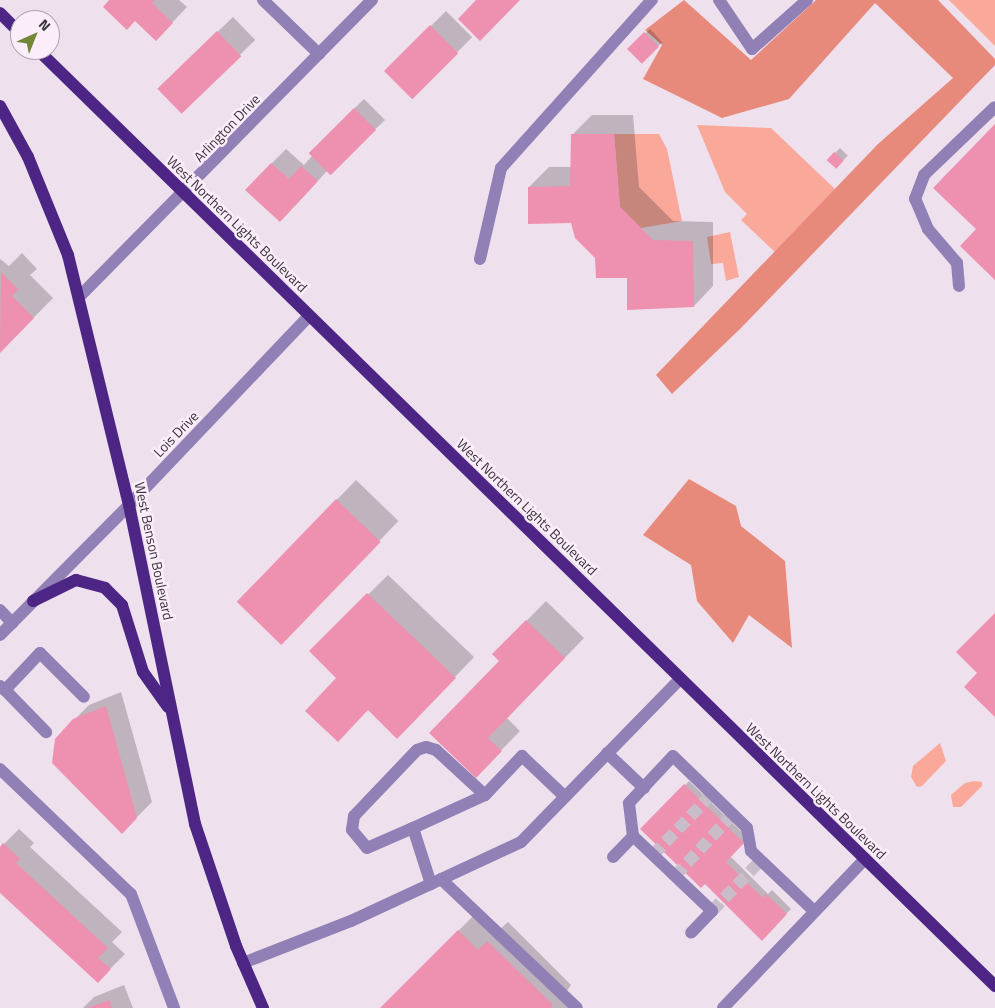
<!DOCTYPE html>
<html>
<head>
<meta charset="utf-8">
<style>
	body { margin:0 }
	#map { position:relative; width:995px; height:1008px; overflow:hidden; background:#efe0ee; font-family:"Titillium Web",sans-serif }
	div>[style] { position:absolute }
	.green>* { inset:0; background:#f9a89a }
	.forest>* { inset:0; background:#e88a7b }
	.shadow>* { inset:0; background:#0003; transform-origin:0 0 }
	.building>* { inset:0; background:#ee90af; transform-origin:0 0 }
	.minor-tunnel>* { height:12px; margin-top:-6px; transform-origin:0; background:repeating-linear-gradient(90deg,#cabdca 0 12px,transparent 0 18px) }
	.minor>* { height:12px; margin:-6px; padding:0 6px; transform-origin:6px; border-radius:6px; background:#9080b5 }
	.major>* { height:12px; margin:-6px; padding:0 6px; transform-origin:6px; border-radius:6px; background:#4d2585 }
	span { translate:-50% -50%; white-space:nowrap; text-align:center; line-height:1.15; -webkit-text-stroke:5px #fcedfb; paint-order:stroke }
	.street-label { font-size:14px; color:#383338 }
	.north { position:absolute; left:10px; top:10px; width:50px; height:50px; box-sizing:border-box; background:#fcedfb; border:1px solid #aea3ad; border-radius:50%; rotate:44deg; font-size:14px; font-weight:700; line-height:20px; text-align:center; color:#383338 }
	.north::after { content:''; display:block; margin:auto; width:18px; height:22px; background:#728636; clip-path:polygon(50% 0,100% 100%,50% 72%,0 100%) }
</style>
</head>
<body>
<div id="map">
	<div class="green">
		<i style="clip-path:polygon(949px 0,995px 0,995px 46px)"></i>
		<i style="clip-path:polygon(697px 125px,771px 128px,836px 190px,776px 253px,741px 220px,747px 214px,725px 192px)"></i>
		<i style="clip-path:polygon(614px 134px,659px 134px,667px 149px,682px 221px,641px 228px,620px 207px)"></i>
		<i style="clip-path:polygon(730px 232px,739px 277px,726px 281px,723px 263px,711px 264px,707px 237px)"></i>
		<i style="clip-path:polygon(940px 743px,946px 761px,922px 786px,917px 787px,911px 777px,913px 766px)"></i>
		<i style="clip-path:polygon(974px 781px,982px 782px,982px 786px,961px 807px,953px 807px,951px 795px,965px 783px)"></i>
	</div>
	<div class="forest">
		<i style="clip-path:polygon(684px 0,751px 60px,816px 0,938px 0,995px 59px,995px 65px,740px 329px,672px 394px,656px 375px,878px 144px,953px 78px,875px 3px,789px 99px,722px 118px,643px 79px,662px 45px,645px 30px)"></i>
		<i style="clip-path:polygon(689px 479px,736px 506px,741px 526px,785px 561px,792px 648px,749px 615px,733px 643px,697px 601px,691px 565px,643px 535px)"></i>
	</div>
	<div class="shadow">
		<i style="clip-path:polygon(111px 0,179px 0,187px 7px,171px 24px)"></i>
		<i style="left:446px;top:11px;width:37px;height:86px;rotate:45deg"></i>
		<i style="left:233px;top:17px;width:32px;height:103px;rotate:46deg"></i>
		<i style="left:650px;top:29px;width:18px;height:29px;rotate:47deg"></i>
		<i style="clip-path:polygon(364px 99px,385px 120px,329px 174px,327px 171px,295px 206px,271px 164px,286px 149px,304px 165px,312px 156px,309px 153px)"></i>
		<i style="clip-path:polygon(592px 115px,633px 115px,639px 187px,673px 221px,713px 222px,713px 286px,694px 306px,629px 277px,596px 258px,572px 222px,529px 187px,549px 167px,572px 167px,572px 135px)"></i>
		<i style="left:840px;top:148px;width:11px;height:16px;rotate:45deg"></i>
		<i style="clip-path:polygon(22px 253px,37px 269px,30px 275px,53px 298px,0 352px,0 259px,9px 266px)"></i>
		<i style="left:356px;top:480px;width:59px;height:169px;rotate:44deg"></i>
		<i style="clip-path:polygon(388px 575px,474px 657px,417px 717px,369px 709px,311px 651px)"></i>
		<i style="clip-path:polygon(546px 601px,584px 638px,507px 718px,520px 731px,476px 776px,501px 661px,494px 654px)"></i>
		<i style="clip-path:polygon(121px 692px,152px 802px,122px 832px,74px 720px,89px 705px)"></i>
		<i style="clip-path:polygon(689px 781px,748px 838px,730px 856px,768px 894px,772px 890px,791px 909px,762px 939px,705px 882px,642px 829px)"></i>
		<i style="clip-path:polygon(19px 829px,34px 843px,30px 847px,122px 932px,112px 942px,125px 954px,98px 981px,0 891px,0 848px)"></i>
		<i style="clip-path:polygon(478px 911px,498px 931px,508px 922px,571px 985px,566px 992px,583px 1008px,382px 1008px)"></i>
		<i style="clip-path:polygon(124px 985px,133px 1008px,83px 1008px,94px 997px)"></i>
	</div>
	<div class="building">
		<i style="clip-path:polygon(109px 0,155px 0,152px 3px,173px 23px,156px 41px,135px 21px,127px 30px,103px 7px)"></i>
		<i style="clip-path:polygon(476px 0,520px 0,480px 41px,458px 19px)"></i>
		<i style="left:430px;top:25px;width:40px;height:65px;rotate:45deg"></i>
		<i style="left:217px;top:31px;width:35px;height:83px;rotate:46deg"></i>
		<i style="left:644px;top:32px;width:21px;height:24px;rotate:45deg"></i>
		<i style="left:354px;top:108px;width:31px;height:64px;rotate:45deg"></i>
		<i style="clip-path:polygon(995px 124px,995px 280px,960px 246px,976px 229px,933px 188px)"></i>
		<i style="clip-path:polygon(571px 134px,614px 134px,620px 207px,653px 240px,693px 241px,694px 307px,627px 310px,627px 278px,596px 278px,595px 258px,575px 238px,571px 223px,528px 224px,528px 187px,570px 186px)"></i>
		<i style="left:834px;top:152px;width:13px;height:11px;rotate:42deg"></i>
		<i style="clip-path:polygon(271px 163px,289px 179px,301px 166px,318px 181px,280px 222px,245px 190px)"></i>
		<i style="clip-path:polygon(1px 272px,18px 289px,12px 296px,34px 318px,0 353px)"></i>
		<i style="left:336px;top:499px;width:62px;height:143px;rotate:44deg"></i>
		<i style="clip-path:polygon(367px 593px,456px 678px,397px 739px,368px 710px,338px 742px,305px 711px,336px 678px,309px 651px)"></i>
		<i style="clip-path:polygon(995px 613px,995px 717px,964px 687px,977px 673px,956px 652px)"></i>
		<i style="clip-path:polygon(526px 620px,565px 658px,488px 738px,502px 751px,476px 778px,429px 733px,499px 661px,492px 654px)"></i>
		<i style="clip-path:polygon(106px 706px,137px 818px,122px 834px,52px 763px,55px 739px,73px 719px)"></i>
		<i style="clip-path:polygon(684px 784px,744px 843px,726px 862px,763px 898px,766px 894px,787px 914px,762px 941px,705px 884px,701px 888px,640px 829px)"></i>
		<i style="clip-path:polygon(3px 843px,20px 859px,16px 863px,108px 948px,98px 958px,111px 969px,98px 983px,0 893px,0 847px)"></i>
		<i style="clip-path:polygon(458px 930px,478px 950px,487px 941px,553px 1005px,551px 1008px,380px 1008px)"></i>
		<i style="clip-path:polygon(109px 1000px,112px 1008px,88px 1008px)"></i>
	</div>
	<div class="minor-tunnel">
		<i style="left:653px;top:855px;width:85px;rotate:-46deg"></i>
		<i style="left:675px;top:876px;width:85px;rotate:-46.9deg"></i>
		<i style="left:712px;top:911px;width:71px;rotate:-46.1deg"></i>
	</div>
	<div class="minor">
		<i style="left:263px;top:0;width:78px;rotate:44deg"></i>
		<i style="left:719px;top:0;width:59px;rotate:56deg"></i>
		<i style="left:752px;top:49px;width:74px;rotate:-41.7deg"></i>
		<i style="left:480px;top:259px;width:93px;rotate:-77deg"></i>
		<i style="left:501px;top:168px;width:226px;rotate:-48.1deg"></i>
		<i style="left:959px;top:286px;width:23px;rotate:-95deg"></i>
		<i style="left:957px;top:263px;width:45px;rotate:-130.5deg"></i>
		<i style="left:928px;top:229px;width:33px;rotate:-113deg"></i>
		<i style="left:915px;top:199px;width:26px;rotate:-69deg"></i>
		<i style="left:924px;top:175px;width:98px;rotate:-43.8deg"></i>
		<i style="left:80px;top:296px;width:416px;rotate:-45.4deg"></i>
		<i style="left:0;top:610px;width:18px;rotate:47deg"></i>
		<i style="left:0;top:635px;width:183px;rotate:-45.2deg"></i>
		<i style="left:129px;top:505px;width:261px;rotate:-46.4deg"></i>
		<i style="left:0;top:686px;width:6px;rotate:39deg"></i>
		<i style="left:5px;top:690px;width:51px;rotate:-46.6deg"></i>
		<i style="left:40px;top:653px;width:62px;rotate:45deg"></i>
		<i style="left:5px;top:690px;width:59px;rotate:45.7deg"></i>
		<i style="left:607px;top:753px;width:51px;rotate:43.4deg"></i>
		<i style="left:0;top:769px;width:181px;rotate:43.7deg"></i>
		<i style="left:131px;top:894px;width:122px;rotate:69.3deg"></i>
		<i style="left:485px;top:795px;width:67px;rotate:-137.4deg"></i>
		<i style="left:436px;top:750px;width:10px;rotate:-163deg"></i>
		<i style="left:426px;top:747px;width:9px;rotate:162deg"></i>
		<i style="left:417px;top:750px;width:91px;rotate:133.7deg"></i>
		<i style="left:354px;top:816px;width:14px;rotate:98deg"></i>
		<i style="left:352px;top:830px;width:23px;rotate:50deg"></i>
		<i style="left:367px;top:848px;width:50px;rotate:-23.5deg"></i>
		<i style="left:413px;top:828px;width:79px;rotate:-24.6deg"></i>
		<i style="left:485px;top:795px;width:54px;rotate:-46.5deg"></i>
		<i style="left:522px;top:756px;width:59px;rotate:43.6deg"></i>
		<i style="left:413px;top:828px;width:59px;rotate:72.2deg"></i>
		<i style="left:633px;top:836px;width:109px;rotate:43.5deg"></i>
		<i style="left:712px;top:911px;width:30px;rotate:134deg"></i>
		<i style="left:613px;top:857px;width:29px;rotate:-46deg"></i>
		<i style="left:633px;top:836px;width:33px;rotate:-97deg"></i>
		<i style="left:629px;top:803px;width:64px;rotate:-46.9deg"></i>
		<i style="left:673px;top:756px;width:103px;rotate:44.2deg"></i>
		<i style="left:747px;top:828px;width:23px;rotate:80deg"></i>
		<i style="left:751px;top:851px;width:88px;rotate:43.6deg"></i>
		<i style="left:441px;top:879px;width:187px;rotate:43.5deg"></i>
		<i style="left:243px;top:963px;width:116px;rotate:-21.3deg"></i>
		<i style="left:351px;top:921px;width:187px;rotate:-24.9deg"></i>
		<i style="left:521px;top:842px;width:228px;rotate:-45.7deg"></i>
		<i style="left:723px;top:1008px;width:206px;rotate:-46.4deg"></i>
	</div>
	<div class="major">
		<i style="left:0;top:13px;width:28px;rotate:45deg"></i>
		<i style="left:38px;top:50px;width:1339px;rotate:44.36deg"></i>
		<i style="left:0;top:106px;width:58px;rotate:61.2deg"></i>
		<i style="left:28px;top:157px;width:106px;rotate:67.8deg"></i>
		<i style="left:68px;top:255px;width:257px;rotate:76.3deg"></i>
		<i style="left:129px;top:505px;width:326px;rotate:78.3deg"></i>
		<i style="left:195px;top:824px;width:129px;rotate:71.4deg"></i>
		<i style="left:236px;top:946px;width:68px;rotate:66.5deg"></i>
		<i style="left:33px;top:601px;width:48px;rotate:-26deg"></i>
		<i style="left:76px;top:580px;width:30px;rotate:15deg"></i>
		<i style="left:105px;top:588px;width:24px;rotate:45deg"></i>
		<i style="left:122px;top:605px;width:70px;rotate:72.6deg"></i>
		<i style="left:143px;top:672px;width:43px;rotate:54.5deg"></i>
	</div>
	<div class="street-label">
		<span style="left:227px;top:128px;rotate:-46deg">Arlington Drive</span>
		<span style="left:237px;top:224px;rotate:44deg">West Northern Lights Boulevard</span>
		<span style="left:176px;top:434px;rotate:-46deg">Lois Drive</span>
		<span style="left:527px;top:507px;rotate:44deg">West Northern Lights Boulevard</span>
		<span style="left:154px;top:551px;rotate:78deg">West Benson Boulevard</span>
		<span style="left:816px;top:791px;rotate:44deg">West Northern Lights Boulevard</span>
	</div>
	<div class="north">N</div>
</div>
</body>
</html>
